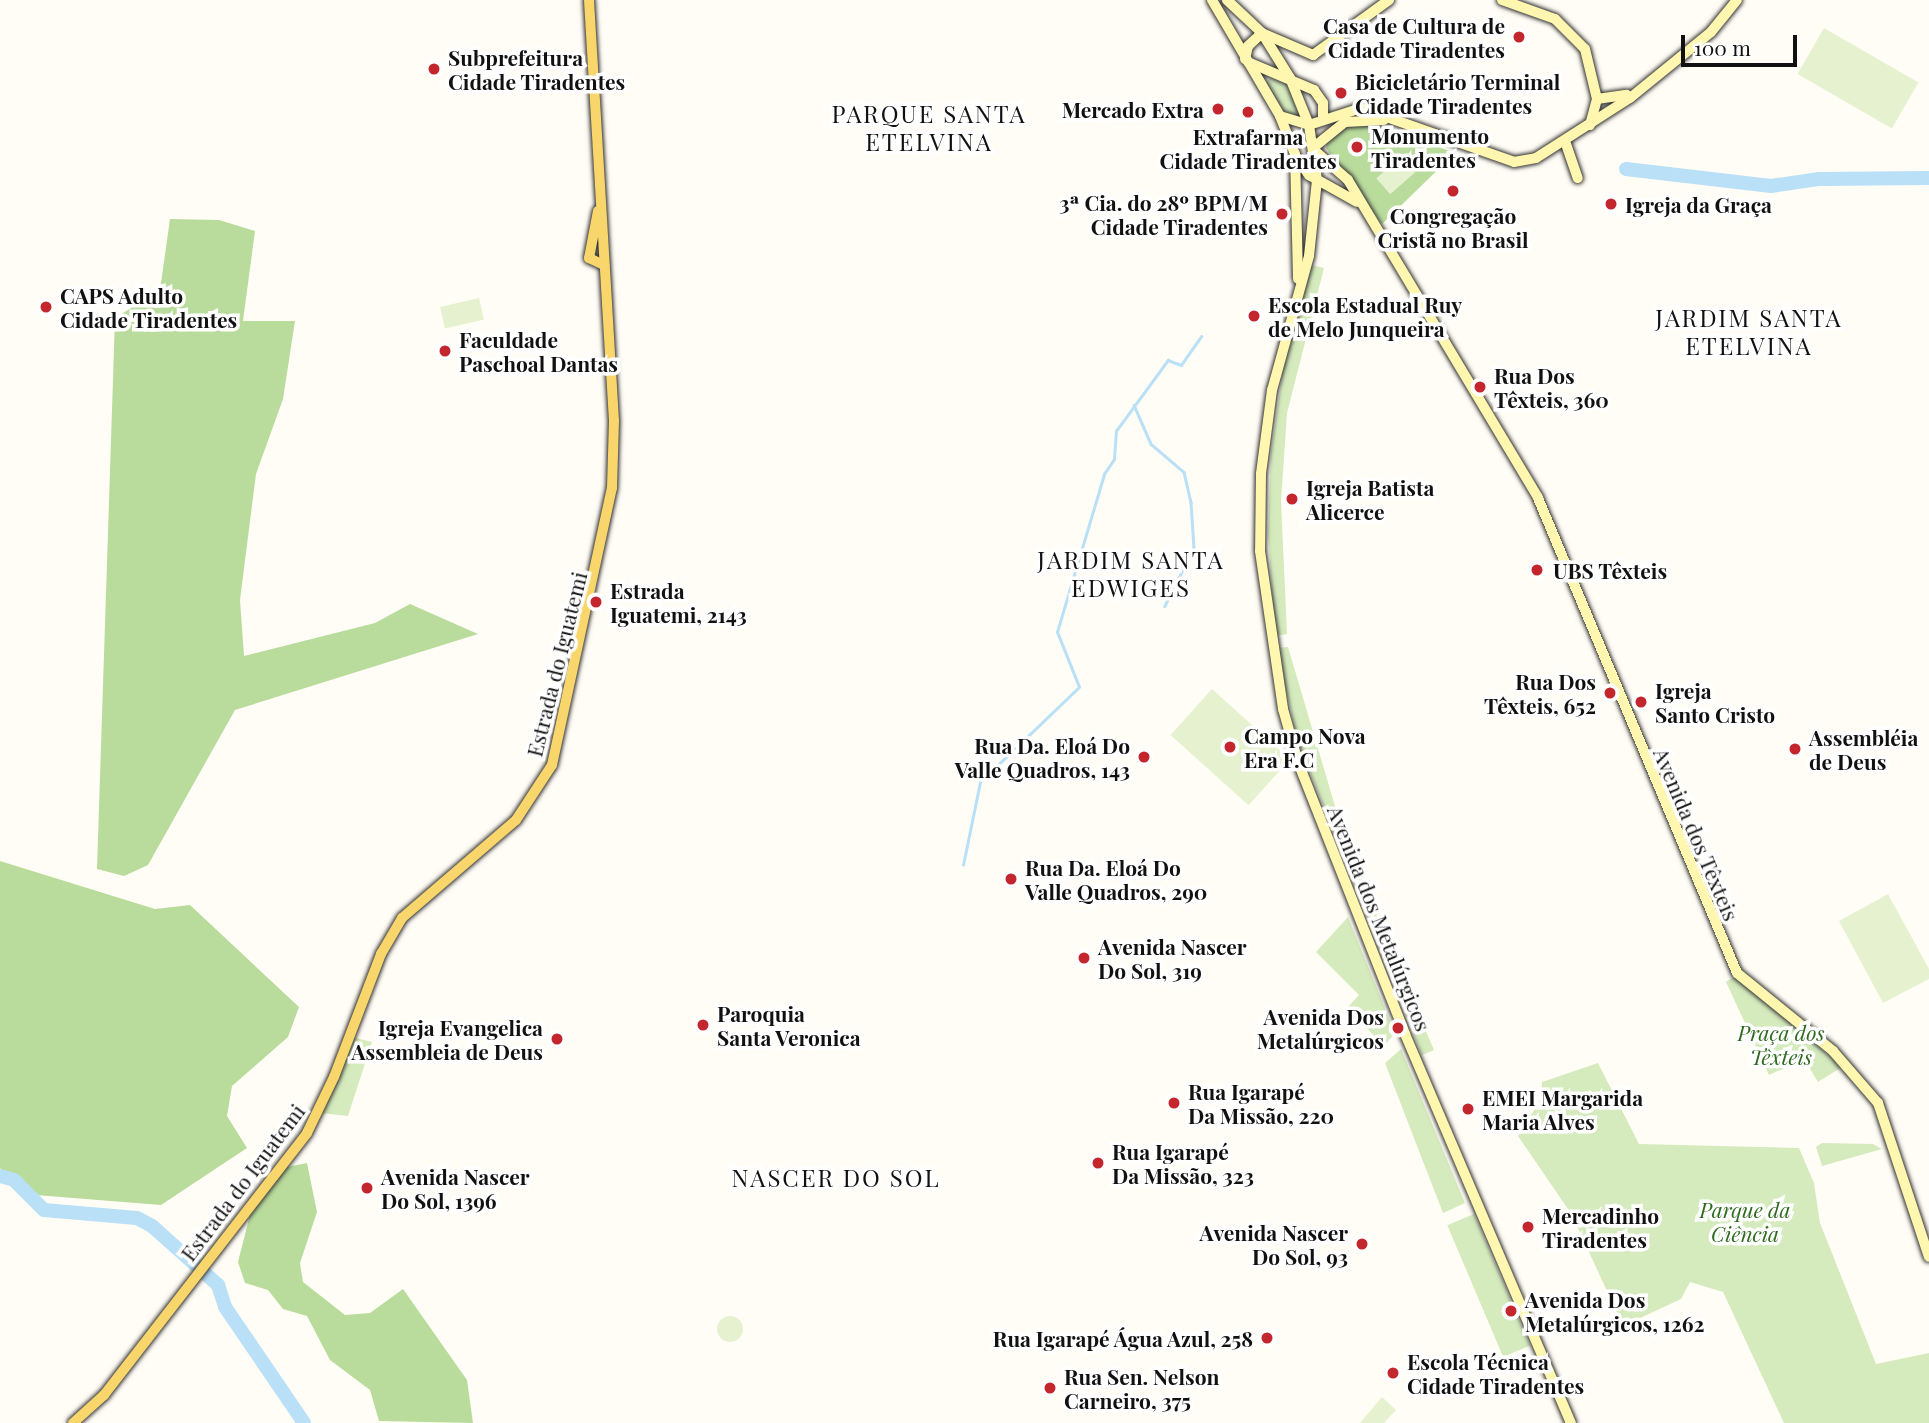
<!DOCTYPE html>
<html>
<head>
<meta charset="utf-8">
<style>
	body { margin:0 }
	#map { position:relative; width:1929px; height:1423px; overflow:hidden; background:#fffdf5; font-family:"Playfair Display",serif }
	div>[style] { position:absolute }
	.green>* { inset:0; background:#d5ebbd; transform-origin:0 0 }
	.forest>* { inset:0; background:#b9dc9c }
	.pitch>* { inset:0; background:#e6f2cf; transform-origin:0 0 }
	.round { border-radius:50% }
	.stream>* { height:2.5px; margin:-1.25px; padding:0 1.25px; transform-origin:1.25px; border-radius:1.25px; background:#b9e0f7 }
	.river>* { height:14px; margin:-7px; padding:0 7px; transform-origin:7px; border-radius:7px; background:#b9e0f7 }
	.roads { filter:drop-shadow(0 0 2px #333) drop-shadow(0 0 2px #333) }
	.secondary>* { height:10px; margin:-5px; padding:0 5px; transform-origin:5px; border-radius:5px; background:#fff6b0 }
	.primary>* { height:10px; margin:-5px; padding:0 5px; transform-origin:5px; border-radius:5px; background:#f9d66b }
	.dots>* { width:19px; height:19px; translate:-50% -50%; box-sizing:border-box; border:4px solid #fff; border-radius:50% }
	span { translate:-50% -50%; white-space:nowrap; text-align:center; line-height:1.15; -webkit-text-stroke:7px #fff; paint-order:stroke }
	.poi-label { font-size:21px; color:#111; font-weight:700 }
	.right { translate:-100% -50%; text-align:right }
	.left { translate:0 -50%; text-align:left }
	.street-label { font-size:21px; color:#111 }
	.park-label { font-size:21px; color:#2f6b1f; font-style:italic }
	.quarter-label { font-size:24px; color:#111; letter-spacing:2px }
	.scale { position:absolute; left:1681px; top:35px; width:116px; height:32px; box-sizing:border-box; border:4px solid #111; border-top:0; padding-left:9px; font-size:21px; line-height:24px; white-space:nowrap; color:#111; -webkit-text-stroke:5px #fff; paint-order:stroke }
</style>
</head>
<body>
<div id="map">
	<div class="green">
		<i style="clip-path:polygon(1270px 78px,1289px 85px,1303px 124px,1278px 113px,1263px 87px)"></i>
		<i style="clip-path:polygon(1311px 265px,1324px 268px,1287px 413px,1281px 501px,1287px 634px,1275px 636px,1268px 533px,1271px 454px,1284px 362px)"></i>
		<i style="clip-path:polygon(1288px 647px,1345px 840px,1434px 1050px,1422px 1055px,1299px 744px,1276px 648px)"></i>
		<i style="clip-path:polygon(1348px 917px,1395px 1033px,1384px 1046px,1347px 1008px,1359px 995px,1316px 952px)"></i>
		<i style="clip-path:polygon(1735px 976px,1842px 1067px,1818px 1082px,1804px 1059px,1769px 1075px,1726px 982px)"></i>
		<i style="clip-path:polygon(352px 1037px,372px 1042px,348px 1116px,320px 1113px)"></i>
		<i style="clip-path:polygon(1401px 1049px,1465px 1203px,1443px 1213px,1385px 1063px)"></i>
		<i style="clip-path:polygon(1598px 1063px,1639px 1144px,1799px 1148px,1814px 1183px,1820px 1223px,1876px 1364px,1929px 1353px,1929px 1423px,1784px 1423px,1723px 1292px,1690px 1282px,1681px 1299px,1623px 1326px,1572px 1215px,1518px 1136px,1541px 1099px,1542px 1082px)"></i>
		<i style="clip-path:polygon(1822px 1143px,1873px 1144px,1882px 1149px,1822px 1166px,1816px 1147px)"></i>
		<i style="left:1474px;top:1214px;width:143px;height:29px;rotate:67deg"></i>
	</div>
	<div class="forest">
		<i style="clip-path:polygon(1374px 124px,1455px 153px,1382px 224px,1326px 148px,1328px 137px,1343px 127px)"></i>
		<i style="clip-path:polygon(170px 219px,219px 220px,255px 231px,243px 321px,295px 321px,283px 399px,256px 474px,240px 600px,244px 656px,375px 623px,410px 604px,478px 634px,235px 710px,148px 865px,124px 876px,97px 869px,115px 318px,160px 290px)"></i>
		<i style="clip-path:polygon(0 861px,155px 909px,190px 905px,299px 1007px,288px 1037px,232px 1086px,227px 1116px,247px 1148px,161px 1205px,23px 1194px,0 1168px)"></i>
		<i style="clip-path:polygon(307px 1163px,317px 1212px,300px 1263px,303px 1282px,345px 1315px,370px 1313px,403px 1289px,467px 1380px,473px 1423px,379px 1421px,370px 1390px,330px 1360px,307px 1316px,283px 1309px,268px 1290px,245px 1283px,238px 1262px,250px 1215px,287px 1167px)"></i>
	</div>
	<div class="pitch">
		<i style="left:1824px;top:28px;width:109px;height:53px;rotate:30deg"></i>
		<i style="left:1402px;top:156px;width:21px;height:34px;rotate:49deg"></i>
		<i style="left:479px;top:298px;width:22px;height:40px;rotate:77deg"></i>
		<i style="left:1212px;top:689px;width:105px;height:62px;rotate:42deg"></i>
		<i style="clip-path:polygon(1888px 894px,1929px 969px,1929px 979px,1883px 1003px,1839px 921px)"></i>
		<i class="round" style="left:717px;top:1316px;width:26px;height:26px"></i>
		<i style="clip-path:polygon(1382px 1397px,1396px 1410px,1384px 1423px,1360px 1423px)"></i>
	</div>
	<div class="stream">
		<i style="left:1134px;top:405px;width:43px;rotate:66.4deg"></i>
		<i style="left:1151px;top:444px;width:43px;rotate:40.3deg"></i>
		<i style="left:1184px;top:472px;width:31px;rotate:77deg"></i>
		<i style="left:1191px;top:502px;width:46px;rotate:86.3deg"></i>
		<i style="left:1194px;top:548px;width:65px;rotate:116.6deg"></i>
		<i style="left:963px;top:865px;width:85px;rotate:-78.4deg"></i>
		<i style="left:980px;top:782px;width:137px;rotate:-43.8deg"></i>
		<i style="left:1079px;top:687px;width:59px;rotate:-111.8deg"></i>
		<i style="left:1057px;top:632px;width:165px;rotate:-73.4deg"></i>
		<i style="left:1104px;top:474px;width:18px;rotate:-56deg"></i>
		<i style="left:1114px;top:459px;width:28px;rotate:-86deg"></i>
		<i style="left:1116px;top:431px;width:88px;rotate:-53.8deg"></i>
		<i style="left:1168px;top:360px;width:14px;rotate:21deg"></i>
		<i style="left:1181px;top:365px;width:35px;rotate:-55deg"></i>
	</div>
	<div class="river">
		<i style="left:1626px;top:169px;width:146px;rotate:6.7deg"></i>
		<i style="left:1771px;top:186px;width:49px;rotate:-8.3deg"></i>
		<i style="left:1819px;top:179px;width:110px;rotate:-0.5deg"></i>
		<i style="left:0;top:1176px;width:15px;rotate:16deg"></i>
		<i style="left:14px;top:1180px;width:42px;rotate:45deg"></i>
		<i style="left:44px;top:1210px;width:93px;rotate:4.9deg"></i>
		<i style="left:137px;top:1218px;width:17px;rotate:28deg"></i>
		<i style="left:152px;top:1226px;width:89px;rotate:41.8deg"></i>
		<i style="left:218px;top:1285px;width:23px;rotate:72deg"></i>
		<i style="left:225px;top:1307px;width:140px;rotate:55.7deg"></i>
	</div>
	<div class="roads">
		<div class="secondary">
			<i style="left:1212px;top:0;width:134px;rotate:59.6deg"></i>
			<i style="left:1280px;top:116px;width:41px;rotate:68.5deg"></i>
			<i style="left:1295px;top:154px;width:125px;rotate:88.6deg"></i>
			<i style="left:1227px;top:0;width:48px;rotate:43.3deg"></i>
			<i style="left:1262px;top:33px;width:53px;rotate:58.1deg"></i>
			<i style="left:1290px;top:78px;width:51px;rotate:68deg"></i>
			<i style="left:1309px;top:125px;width:56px;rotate:81.7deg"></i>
			<i style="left:1317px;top:180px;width:76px;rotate:96deg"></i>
			<i style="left:1309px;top:256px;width:139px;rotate:105.4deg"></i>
			<i style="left:1272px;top:390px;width:85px;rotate:97.5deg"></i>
			<i style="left:1261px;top:474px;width:77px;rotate:90.7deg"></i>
			<i style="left:1260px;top:551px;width:160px;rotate:81.7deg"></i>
			<i style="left:1283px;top:709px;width:55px;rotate:74.2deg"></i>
			<i style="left:1298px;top:762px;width:292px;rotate:68.5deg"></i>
			<i style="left:1405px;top:1034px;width:423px;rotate:66.9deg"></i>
			<i style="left:1502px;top:0;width:56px;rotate:19.7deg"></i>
			<i style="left:1555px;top:19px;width:42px;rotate:45deg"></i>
			<i style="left:1585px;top:49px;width:51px;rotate:76.5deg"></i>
			<i style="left:1597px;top:99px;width:27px;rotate:105deg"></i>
			<i style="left:1262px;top:33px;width:56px;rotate:23.3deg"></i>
			<i style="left:1313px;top:55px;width:94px;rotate:-35.9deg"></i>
			<i style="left:1245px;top:59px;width:13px;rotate:-77deg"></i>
			<i style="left:1248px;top:46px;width:19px;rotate:-43deg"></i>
			<i style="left:1248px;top:62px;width:72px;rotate:23deg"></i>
			<i style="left:1314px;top:90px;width:16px;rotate:55deg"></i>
			<i style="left:1323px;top:103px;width:15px;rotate:90deg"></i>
			<i style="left:1597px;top:99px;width:30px;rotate:-8deg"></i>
			<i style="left:1280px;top:116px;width:30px;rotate:17deg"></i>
			<i style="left:1309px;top:125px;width:55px;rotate:-18.1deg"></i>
			<i style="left:1361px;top:108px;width:162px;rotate:19.4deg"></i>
			<i style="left:1514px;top:162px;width:22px;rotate:-10deg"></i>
			<i style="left:1536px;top:158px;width:112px;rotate:-32.6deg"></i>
			<i style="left:1630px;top:98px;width:104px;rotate:-39.2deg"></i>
			<i style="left:1711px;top:32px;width:41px;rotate:-50.9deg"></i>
			<i style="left:1566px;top:144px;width:36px;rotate:71deg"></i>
			<i style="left:1314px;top:147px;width:40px;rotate:-39deg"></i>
			<i style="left:1345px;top:122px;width:39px;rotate:-3deg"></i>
			<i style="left:1314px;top:150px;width:45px;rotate:41.4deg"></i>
			<i style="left:1348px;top:180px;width:370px;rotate:59.1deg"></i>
			<i style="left:1538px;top:498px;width:515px;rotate:67.27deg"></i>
			<i style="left:1737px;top:973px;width:124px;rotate:39.1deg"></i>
			<i style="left:1833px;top:1051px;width:69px;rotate:49.1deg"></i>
			<i style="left:1878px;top:1103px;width:162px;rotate:71.7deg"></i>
			<i style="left:1297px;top:158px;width:21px;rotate:55deg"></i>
			<i style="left:1309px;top:175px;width:55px;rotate:29.4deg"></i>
		</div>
		<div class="primary">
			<i style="left:598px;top:211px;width:48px;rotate:100.8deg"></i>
			<i style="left:589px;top:258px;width:17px;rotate:25deg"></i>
			<i style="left:73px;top:1423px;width:42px;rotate:-42.1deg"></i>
			<i style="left:104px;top:1395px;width:331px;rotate:-52.2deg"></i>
			<i style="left:307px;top:1133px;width:62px;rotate:-64.3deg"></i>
			<i style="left:334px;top:1077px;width:132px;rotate:-69.1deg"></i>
			<i style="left:381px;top:954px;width:42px;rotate:-59.7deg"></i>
			<i style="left:402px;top:918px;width:150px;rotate:-40.7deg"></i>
			<i style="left:516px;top:820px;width:66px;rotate:-56.8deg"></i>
			<i style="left:552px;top:765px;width:283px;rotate:-77.8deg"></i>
			<i style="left:612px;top:488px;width:67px;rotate:-88.3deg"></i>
			<i style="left:614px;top:421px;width:422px;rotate:-93.4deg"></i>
		</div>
	</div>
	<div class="dots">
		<i style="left:1519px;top:37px;background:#c4262e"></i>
		<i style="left:434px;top:69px;background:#c4262e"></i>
		<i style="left:1341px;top:93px;background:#c4262e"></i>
		<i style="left:1218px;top:109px;background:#c4262e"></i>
		<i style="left:1248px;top:112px;background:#c4262e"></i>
		<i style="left:1357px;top:147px;background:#c4262e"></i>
		<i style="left:1453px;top:191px;background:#c4262e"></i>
		<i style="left:1611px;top:204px;background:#c4262e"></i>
		<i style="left:1282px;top:214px;background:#c4262e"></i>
		<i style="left:46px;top:307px;background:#c4262e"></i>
		<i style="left:1254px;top:316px;background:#c4262e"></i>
		<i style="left:445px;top:351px;background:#c4262e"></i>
		<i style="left:1480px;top:387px;background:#c4262e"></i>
		<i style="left:1292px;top:499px;background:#c4262e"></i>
		<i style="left:1537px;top:570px;background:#c4262e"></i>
		<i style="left:596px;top:602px;background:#c4262e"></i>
		<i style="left:1610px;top:693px;background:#c4262e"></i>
		<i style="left:1641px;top:702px;background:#c4262e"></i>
		<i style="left:1230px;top:747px;background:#c4262e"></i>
		<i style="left:1795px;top:749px;background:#c4262e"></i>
		<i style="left:1144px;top:757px;background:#c4262e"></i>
		<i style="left:1011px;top:879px;background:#c4262e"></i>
		<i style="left:1084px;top:958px;background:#c4262e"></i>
		<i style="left:703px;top:1025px;background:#c4262e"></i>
		<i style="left:1398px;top:1028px;background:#c4262e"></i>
		<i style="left:557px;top:1039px;background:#c4262e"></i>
		<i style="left:1174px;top:1103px;background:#c4262e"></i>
		<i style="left:1468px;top:1109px;background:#c4262e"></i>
		<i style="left:1098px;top:1163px;background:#c4262e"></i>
		<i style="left:367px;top:1188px;background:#c4262e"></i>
		<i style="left:1528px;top:1227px;background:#c4262e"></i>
		<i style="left:1362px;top:1244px;background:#c4262e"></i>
		<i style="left:1511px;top:1311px;background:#c4262e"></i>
		<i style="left:1267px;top:1338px;background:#c4262e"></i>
		<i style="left:1393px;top:1373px;background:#c4262e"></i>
		<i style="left:1050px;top:1388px;background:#c4262e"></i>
	</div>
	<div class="poi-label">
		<span class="right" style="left:1505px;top:37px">Casa de Cultura de<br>Cidade Tiradentes</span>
		<span class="left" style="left:448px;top:69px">Subprefeitura<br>Cidade Tiradentes</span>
		<span class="left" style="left:1355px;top:93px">Bicicletário Terminal<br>Cidade Tiradentes</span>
		<span class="right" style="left:1204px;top:109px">Mercado Extra</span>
		<span class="left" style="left:1371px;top:147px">Monumento<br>Tiradentes</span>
		<span style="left:1248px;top:148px">Extrafarma<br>Cidade Tiradentes</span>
		<span class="right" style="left:1268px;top:214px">3ª Cia. do 28º BPM/M<br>Cidade Tiradentes</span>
		<span class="left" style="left:1625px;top:204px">Igreja da Graça</span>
		<span style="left:1453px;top:227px">Congregação<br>Cristã no Brasil</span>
		<span class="left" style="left:60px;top:307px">CAPS Adulto<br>Cidade Tiradentes</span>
		<span class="left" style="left:1268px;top:316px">Escola Estadual Ruy<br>de Melo Junqueira</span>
		<span class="left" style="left:459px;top:351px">Faculdade<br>Paschoal Dantas</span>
		<span class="left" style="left:1494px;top:387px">Rua Dos<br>Têxteis, 360</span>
		<span class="left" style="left:1306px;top:499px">Igreja Batista<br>Alicerce</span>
		<span class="left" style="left:1553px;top:570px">UBS Têxteis</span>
		<span class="left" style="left:610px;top:602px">Estrada<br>Iguatemi, 2143</span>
		<span class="right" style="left:1596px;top:693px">Rua Dos<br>Têxteis, 652</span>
		<span class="left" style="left:1655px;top:702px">Igreja<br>Santo Cristo</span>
		<span class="left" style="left:1244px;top:747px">Campo Nova<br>Era F.C</span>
		<span class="left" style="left:1809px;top:749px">Assembléia<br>de Deus</span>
		<span class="right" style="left:1130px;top:757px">Rua Da. Eloá Do<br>Valle Quadros, 143</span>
		<span class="left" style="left:1025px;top:879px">Rua Da. Eloá Do<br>Valle Quadros, 290</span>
		<span class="left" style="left:1098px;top:958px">Avenida Nascer<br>Do Sol, 319</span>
		<span class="left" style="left:717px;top:1025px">Paroquia<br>Santa Veronica</span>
		<span class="right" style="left:1384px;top:1028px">Avenida Dos<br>Metalúrgicos</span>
		<span class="right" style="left:543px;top:1039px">Igreja Evangelica<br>Assembleia de Deus</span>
		<span class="left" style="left:1188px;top:1103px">Rua Igarapé<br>Da Missão, 220</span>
		<span class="left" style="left:1482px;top:1109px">EMEI Margarida<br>Maria Alves</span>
		<span class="left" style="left:1112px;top:1163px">Rua Igarapé<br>Da Missão, 323</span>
		<span class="left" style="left:381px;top:1188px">Avenida Nascer<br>Do Sol, 1396</span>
		<span class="left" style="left:1542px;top:1227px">Mercadinho<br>Tiradentes</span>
		<span class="right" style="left:1348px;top:1244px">Avenida Nascer<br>Do Sol, 93</span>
		<span class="left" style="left:1525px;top:1311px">Avenida Dos<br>Metalúrgicos, 1262</span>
		<span class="right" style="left:1253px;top:1338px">Rua Igarapé Água Azul, 258</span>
		<span class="left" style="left:1407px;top:1373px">Escola Técnica<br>Cidade Tiradentes</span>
		<span class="left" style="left:1064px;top:1388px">Rua Sen. Nelson<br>Carneiro, 375</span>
	</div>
	<div class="street-label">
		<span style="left:556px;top:664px;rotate:-76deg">Estrada do Iguatemi</span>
		<span style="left:1697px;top:834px;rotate:67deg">Avenida dos Têxteis</span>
		<span style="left:1380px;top:918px;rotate:68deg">Avenida dos Metalúrgicos</span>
		<span style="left:242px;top:1182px;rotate:-53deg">Estrada do Iguatemi</span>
	</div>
	<div class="park-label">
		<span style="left:1781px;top:1044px">Praça dos<br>Têxteis</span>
		<span style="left:1745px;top:1221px">Parque da<br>Ciência</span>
	</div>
	<div class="quarter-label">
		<span style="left:929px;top:128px">PARQUE SANTA<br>ETELVINA</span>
		<span style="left:1749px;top:332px">JARDIM SANTA<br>ETELVINA</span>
		<span style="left:1131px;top:574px">JARDIM SANTA<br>EDWIGES</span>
		<span style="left:836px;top:1178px">NASCER DO SOL</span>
	</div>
	<div class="scale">100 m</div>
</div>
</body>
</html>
